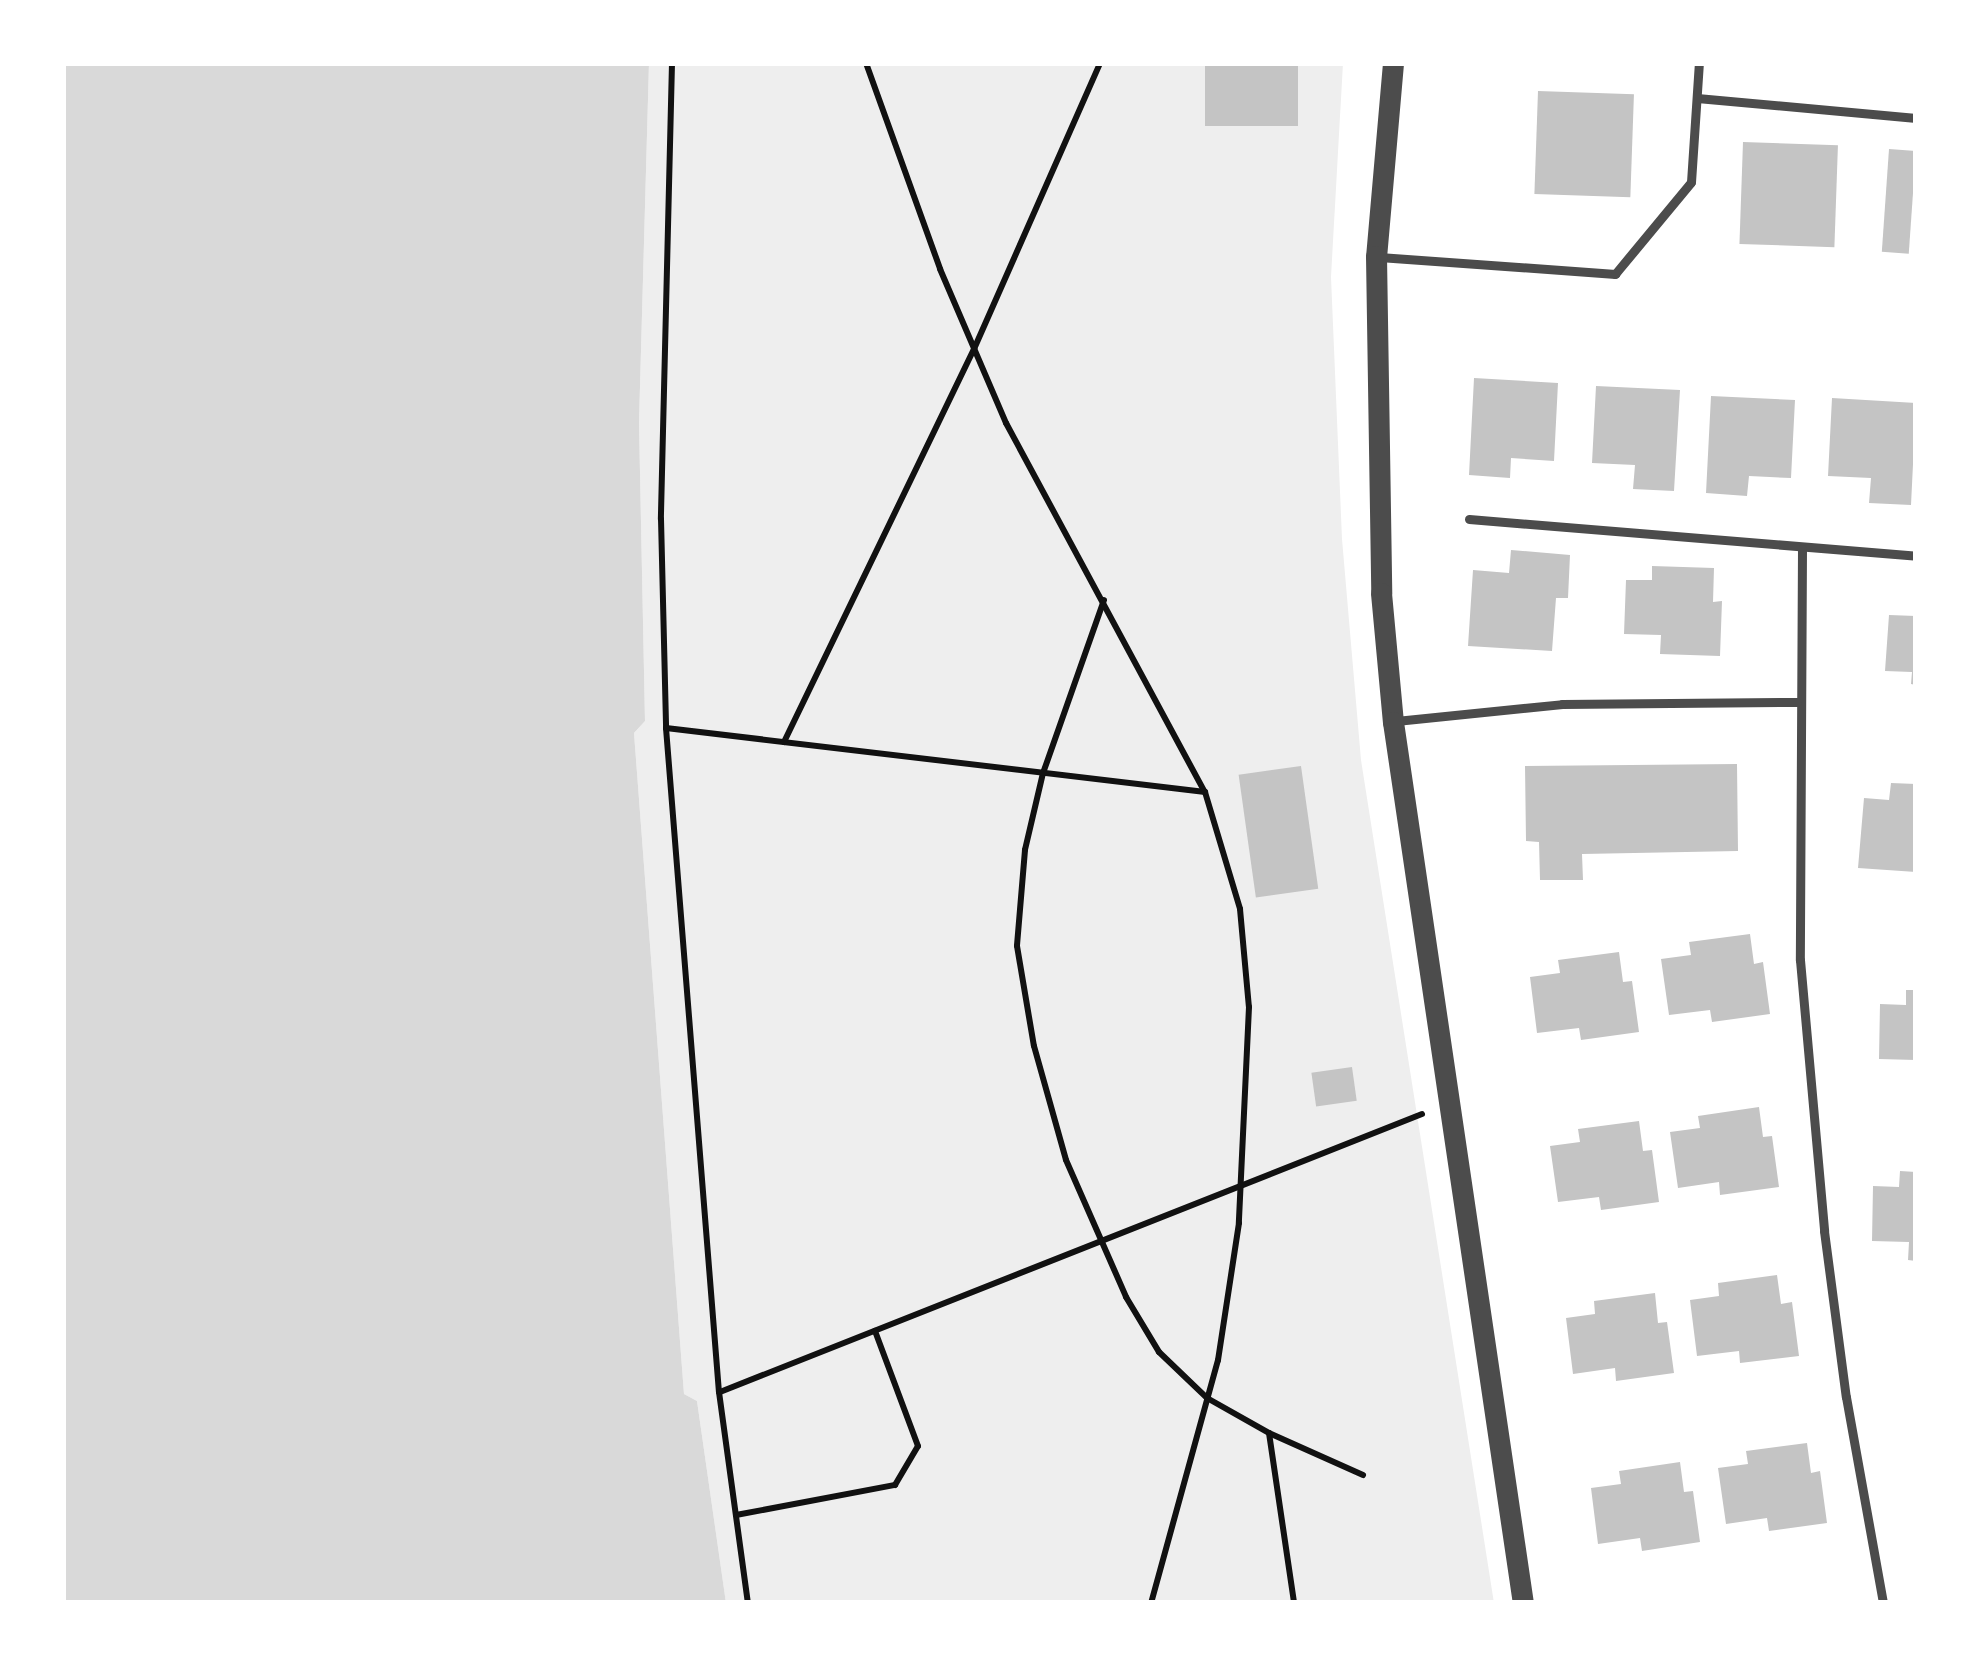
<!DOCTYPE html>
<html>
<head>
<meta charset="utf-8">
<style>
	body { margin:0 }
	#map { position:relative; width:1979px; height:1666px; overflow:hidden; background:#fff; font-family:"Asap Condensed",sans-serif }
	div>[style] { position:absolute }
	.green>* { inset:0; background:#eee }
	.water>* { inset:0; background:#d9d9d9 }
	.building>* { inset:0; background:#c4c4c4; transform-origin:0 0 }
	.path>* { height:6px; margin:-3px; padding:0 3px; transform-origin:3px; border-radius:3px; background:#111 }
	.service>* { height:9px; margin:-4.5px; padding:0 4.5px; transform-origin:4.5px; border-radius:4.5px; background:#4c4c4c }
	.tertiary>* { height:21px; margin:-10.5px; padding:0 10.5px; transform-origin:10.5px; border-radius:10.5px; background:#4c4c4c }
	span { translate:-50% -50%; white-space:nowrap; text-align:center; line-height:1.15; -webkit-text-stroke:9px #fff; paint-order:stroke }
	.frame { position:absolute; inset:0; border:66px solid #fff; pointer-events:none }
</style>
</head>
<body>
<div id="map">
	<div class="green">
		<i style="clip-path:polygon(649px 63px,1343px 63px,1331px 277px,1342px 539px,1361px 760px,1494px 1603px,726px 1603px,697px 1401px,684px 1394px,634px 733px,645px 721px,639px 423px)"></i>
	</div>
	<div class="water">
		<i style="clip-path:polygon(63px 63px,649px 63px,639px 423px,645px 721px,634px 733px,684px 1394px,697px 1401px,726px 1603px,63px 1603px)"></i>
	</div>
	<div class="building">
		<i style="left:1205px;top:63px;width:93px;height:63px"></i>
		<i style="left:1538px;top:91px;width:96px;height:103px;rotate:2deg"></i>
		<i style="left:1743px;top:142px;width:95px;height:102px;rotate:2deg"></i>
		<i style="left:1889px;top:149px;width:27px;height:103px;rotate:4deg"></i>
		<i style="clip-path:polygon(1474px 378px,1558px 383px,1554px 461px,1511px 458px,1510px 478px,1469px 475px)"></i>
		<i style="clip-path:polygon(1596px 386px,1680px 390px,1674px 491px,1633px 489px,1635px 465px,1592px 463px)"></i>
		<i style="clip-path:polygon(1711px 396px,1795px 400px,1791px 478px,1749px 476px,1747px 496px,1706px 493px)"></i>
		<i style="clip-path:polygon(1832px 398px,1916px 403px,1911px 505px,1869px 503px,1871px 478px,1828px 476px)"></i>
		<i style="clip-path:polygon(1511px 550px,1570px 555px,1568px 598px,1556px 598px,1552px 651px,1468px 646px,1473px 570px,1509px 573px)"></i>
		<i style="clip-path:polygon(1652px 566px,1714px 568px,1713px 602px,1722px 601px,1720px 656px,1660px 654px,1661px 635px,1624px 634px,1626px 580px,1652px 580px)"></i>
		<i style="clip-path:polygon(1889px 615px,1916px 616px,1916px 685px,1911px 684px,1912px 672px,1885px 671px)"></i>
		<i style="clip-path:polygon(1737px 764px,1738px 851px,1582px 854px,1583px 880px,1540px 880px,1539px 842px,1526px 841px,1525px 766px)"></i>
		<i style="left:1301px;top:766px;width:124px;height:63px;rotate:82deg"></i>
		<i style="clip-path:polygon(1891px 783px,1916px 784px,1916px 872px,1858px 868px,1864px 798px,1889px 800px)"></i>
		<i style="clip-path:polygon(1750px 934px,1754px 964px,1763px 962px,1770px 1014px,1712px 1022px,1710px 1010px,1669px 1015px,1661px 959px,1691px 955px,1689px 942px)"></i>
		<i style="clip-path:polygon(1619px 952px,1623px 982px,1632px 981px,1639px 1032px,1581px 1040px,1579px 1028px,1537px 1033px,1530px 977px,1560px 973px,1558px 960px)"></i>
		<i style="clip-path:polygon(1906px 990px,1916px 990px,1916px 1060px,1879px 1059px,1880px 1004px,1906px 1005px)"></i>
		<i style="left:1352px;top:1067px;width:34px;height:41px;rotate:82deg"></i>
		<i style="clip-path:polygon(1759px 1107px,1763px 1137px,1772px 1136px,1779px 1187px,1720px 1195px,1719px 1182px,1678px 1188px,1670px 1132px,1700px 1128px,1698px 1116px)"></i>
		<i style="clip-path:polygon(1639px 1121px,1643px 1151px,1652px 1150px,1659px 1202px,1601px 1210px,1599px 1197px,1558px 1202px,1550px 1146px,1580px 1142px,1578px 1129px)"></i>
		<i style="clip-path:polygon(1900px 1171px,1916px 1172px,1916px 1261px,1908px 1260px,1909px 1242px,1872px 1241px,1873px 1186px,1899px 1187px)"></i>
		<i style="clip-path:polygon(1777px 1275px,1781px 1304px,1792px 1302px,1799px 1356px,1740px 1363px,1739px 1351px,1697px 1356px,1690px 1300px,1719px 1296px,1718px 1283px)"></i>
		<i style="clip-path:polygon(1655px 1293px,1658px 1323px,1667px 1322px,1674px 1373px,1616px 1381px,1615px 1368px,1573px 1374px,1566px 1318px,1595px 1314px,1594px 1301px)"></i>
		<i style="clip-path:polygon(1807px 1443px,1811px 1473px,1820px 1471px,1827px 1523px,1769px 1531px,1767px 1518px,1726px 1524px,1718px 1468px,1748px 1464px,1746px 1451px)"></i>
		<i style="clip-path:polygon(1680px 1462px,1684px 1492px,1693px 1491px,1700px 1542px,1642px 1551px,1640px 1538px,1598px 1544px,1591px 1488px,1621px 1484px,1619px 1471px)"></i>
	</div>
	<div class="path">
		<i style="left:672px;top:63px;width:456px;rotate:91.4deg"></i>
		<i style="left:661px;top:519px;width:209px;rotate:88.6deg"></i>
		<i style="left:666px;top:728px;width:666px;rotate:85.44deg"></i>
		<i style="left:719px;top:1392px;width:213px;rotate:82.2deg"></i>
		<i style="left:866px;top:63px;width:219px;rotate:70.2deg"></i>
		<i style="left:940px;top:269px;width:168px;rotate:66.8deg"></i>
		<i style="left:1006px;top:423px;width:419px;rotate:61.7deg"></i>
		<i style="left:1205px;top:792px;width:122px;rotate:73.3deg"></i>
		<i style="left:1240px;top:909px;width:98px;rotate:84.8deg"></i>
		<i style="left:1249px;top:1007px;width:216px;rotate:92.7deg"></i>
		<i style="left:1239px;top:1223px;width:139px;rotate:98.7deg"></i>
		<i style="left:1218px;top:1360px;width:252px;rotate:105.4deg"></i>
		<i style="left:1104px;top:600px;width:183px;rotate:109.4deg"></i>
		<i style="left:1043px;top:773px;width:79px;rotate:103.2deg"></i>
		<i style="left:1025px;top:850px;width:96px;rotate:94.8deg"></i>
		<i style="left:1017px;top:946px;width:101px;rotate:80.4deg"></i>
		<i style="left:1034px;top:1046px;width:118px;rotate:74.3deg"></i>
		<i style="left:1066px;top:1160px;width:150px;rotate:66.3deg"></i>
		<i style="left:1126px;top:1297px;width:64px;rotate:59deg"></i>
		<i style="left:1159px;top:1352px;width:66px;rotate:43.8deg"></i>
		<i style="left:1207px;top:1398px;width:71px;rotate:29.4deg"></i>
		<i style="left:1269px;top:1433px;width:103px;rotate:24.1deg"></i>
		<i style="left:666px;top:728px;width:543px;rotate:6.77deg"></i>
		<i style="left:784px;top:742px;width:437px;rotate:-64.2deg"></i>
		<i style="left:974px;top:349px;width:313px;rotate:-66.2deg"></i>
		<i style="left:720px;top:1392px;width:755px;rotate:-21.6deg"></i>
		<i style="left:1269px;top:1433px;width:172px;rotate:81.6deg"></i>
		<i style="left:736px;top:1515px;width:162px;rotate:-10.7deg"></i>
		<i style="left:895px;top:1485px;width:45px;rotate:-59.5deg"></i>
		<i style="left:918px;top:1446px;width:123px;rotate:-110.5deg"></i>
	</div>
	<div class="service">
		<i style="left:1697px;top:98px;width:220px;rotate:5.2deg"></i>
		<i style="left:1379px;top:257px;width:237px;rotate:4.1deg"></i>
		<i style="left:1615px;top:274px;width:119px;rotate:-50.4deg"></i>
		<i style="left:1691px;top:182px;width:119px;rotate:-86.2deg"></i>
		<i style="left:1469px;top:519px;width:449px;rotate:4.7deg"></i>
		<i style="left:1802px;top:549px;width:411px;rotate:90.3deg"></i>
		<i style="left:1800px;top:960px;width:272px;rotate:84.9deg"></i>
		<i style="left:1824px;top:1231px;width:167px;rotate:82.5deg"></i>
		<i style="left:1846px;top:1397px;width:209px;rotate:79.8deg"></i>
		<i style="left:1396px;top:721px;width:167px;rotate:-5.8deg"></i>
		<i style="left:1562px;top:704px;width:235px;rotate:-0.5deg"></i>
	</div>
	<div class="tertiary">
		<i style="left:1393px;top:63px;width:194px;rotate:95deg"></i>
		<i style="left:1376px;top:256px;width:337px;rotate:89.1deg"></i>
		<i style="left:1381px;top:593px;width:130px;rotate:84.7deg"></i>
		<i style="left:1393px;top:722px;width:891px;rotate:81.61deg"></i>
	</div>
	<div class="frame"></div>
</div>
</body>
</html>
